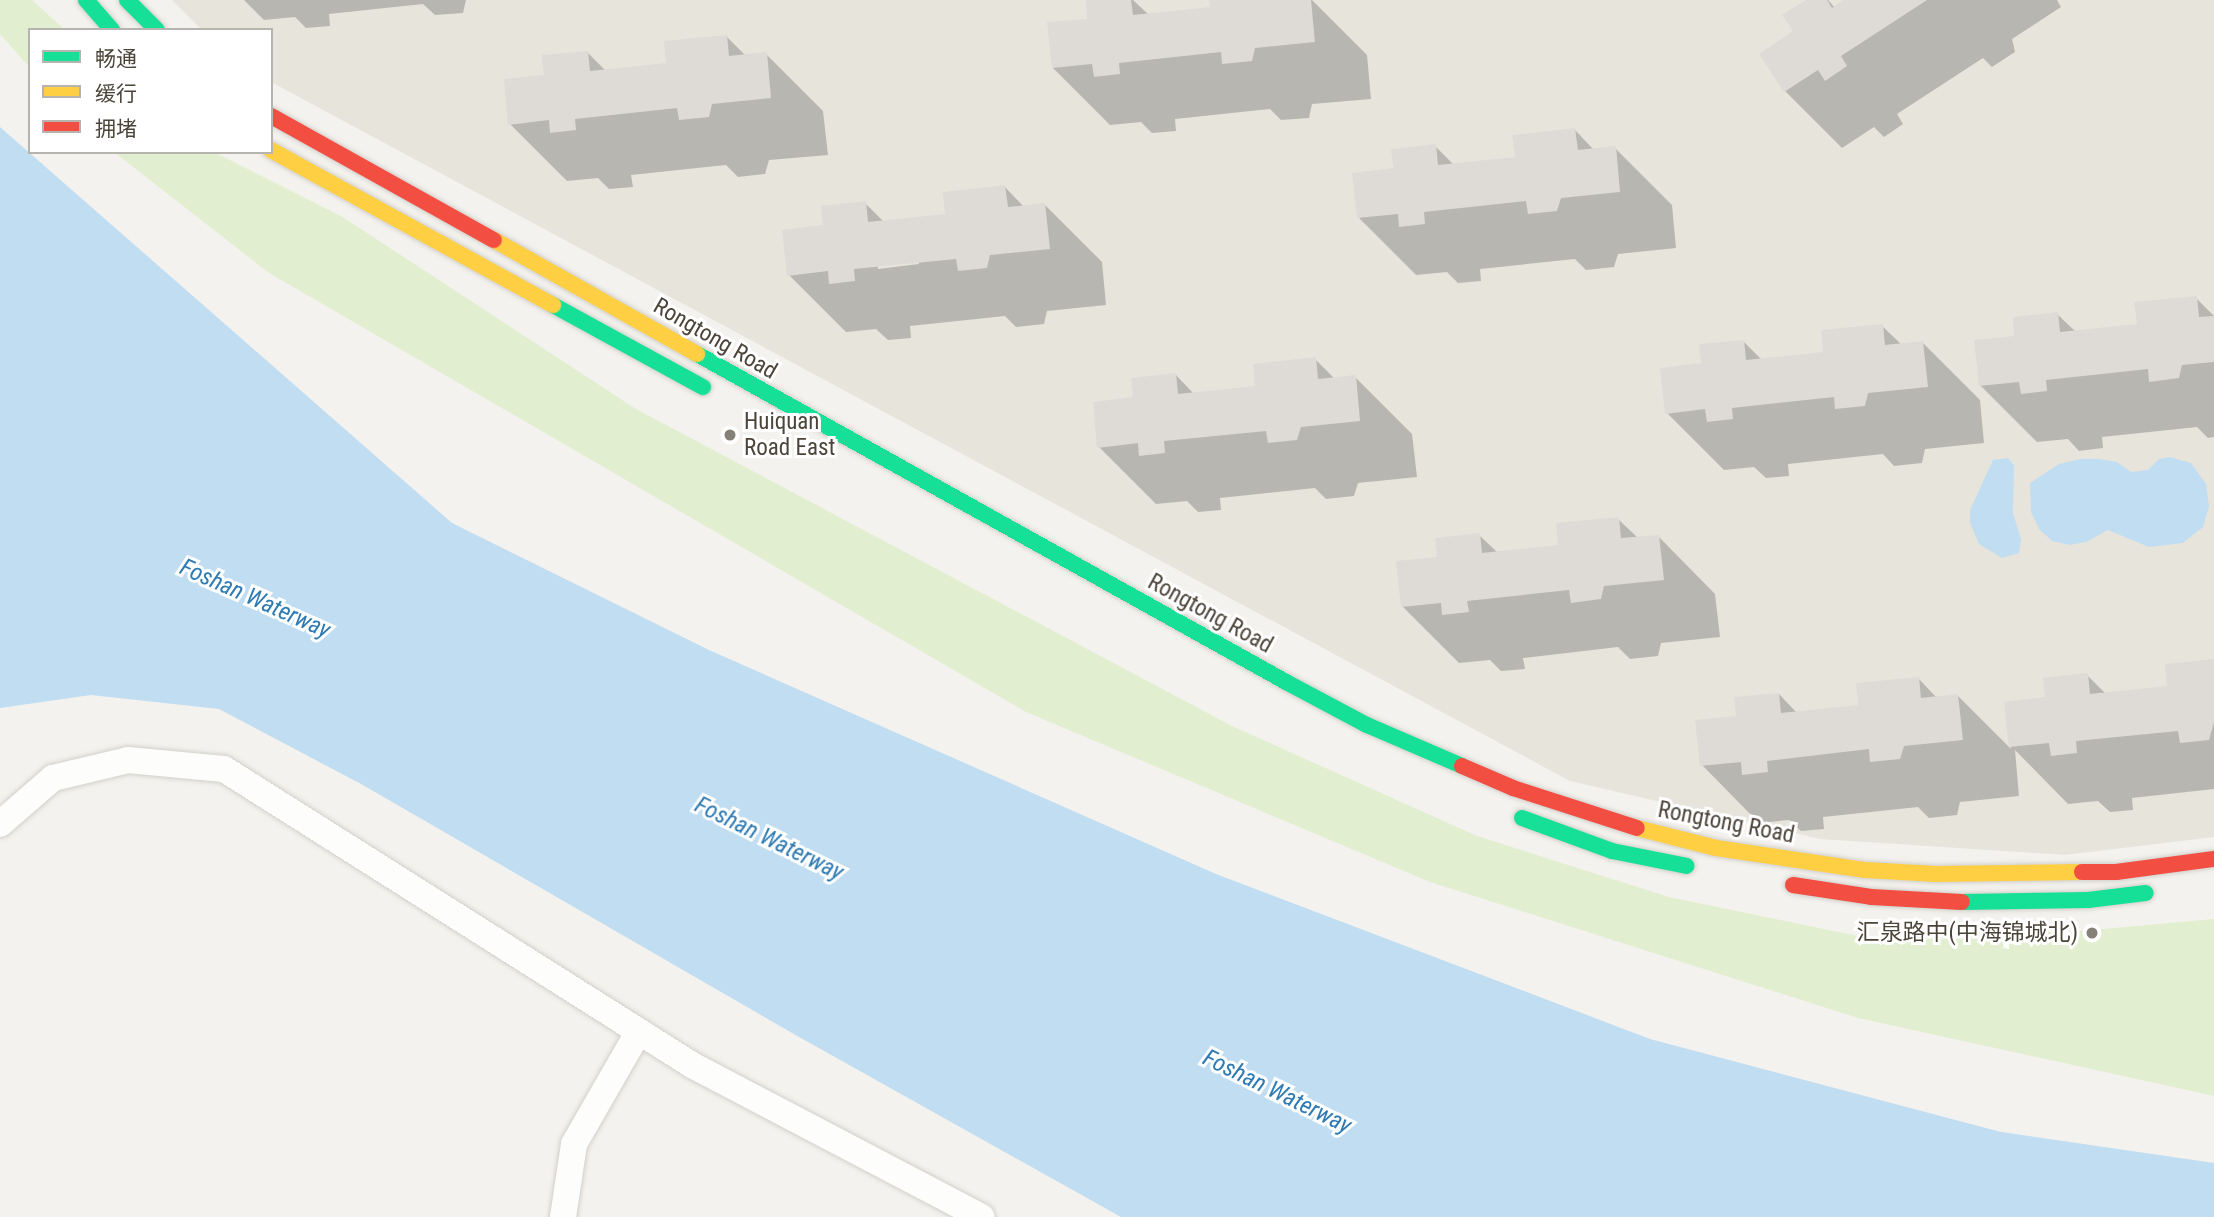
<!DOCTYPE html>
<html>
<head>
<meta charset="utf-8">
<style>
	body { margin:0 }
	#map { position:relative; width:2214px; height:1217px; overflow:hidden; background:#f4f2ee; font-family:"Roboto Condensed","Noto Sans SC",sans-serif }
	div>[style] { position:absolute }
	.residential>* { inset:0; background:#e7e4dc }
	.green>* { inset:0; background:#e1eecf }
	.water>* { inset:0; background:#c0ddf1 }
	.shadow>* { inset:0; background:#0003 }
	.building>* { inset:0; background:#dedbd6 }
	.roads { filter:drop-shadow(0 0 2px #d2d0cb) drop-shadow(0 0 2px #d2d0cb) }
	.street>* { height:26px; margin:-13px; padding:0 13px; transform-origin:13px; border-radius:13px; background:#fdfdfc }
	.fast>* { height:16px; margin:-8px; padding:0 8px; transform-origin:8px; border-radius:8px; background:#16e098 }
	.slow>* { height:16px; margin:-8px; padding:0 8px; transform-origin:8px; border-radius:8px; background:#ffcf43 }
	.jam>* { height:16px; margin:-8px; padding:0 8px; transform-origin:8px; border-radius:8px; background:#f24e42 }
	.dots>* { width:19px; height:19px; translate:-50% -50%; box-sizing:border-box; border:4px solid #fff; border-radius:50% }
	span { translate:-50% -50%; white-space:nowrap; text-align:center; line-height:1.15; -webkit-text-stroke:6px #fff; paint-order:stroke }
	.street-label { font-size:23px; color:#4b4439 }
	.poi-label { font-size:23px; color:#4b4439 }
	.left { translate:0 -50%; text-align:left }
	.right { translate:-100% -50%; text-align:right }
	.water-label { font-size:24px; color:#2e7ab2; font-style:italic }
	.legend { position:absolute; left:28px; top:28px; width:245px; height:126px; box-sizing:border-box; background:#fff; border:2px solid #b7b4b0; margin:0; padding:9px 12px; list-style:none; font-size:21px; color:#4b4439 }
	.legend li { display:flex; align-items:center; gap:14px; height:35px }
	.legend b { width:35px; border:2px solid #b7b4b0 }
</style>
</head>
<body>
<div id="map">
	<div class="residential">
		<i style="clip-path:polygon(172px 0,2214px 0,2214px 837px,2065px 855px,1820px 839px,1570px 781px,271px 82px,271px 30px,202px 30px)"></i>
	</div>
	<div class="green">
		<i style="clip-path:polygon(0 0,32px 0,65px 30px,30px 30px,30px 68px,0 34px)"></i>
		<i style="clip-path:polygon(114px 152px,214px 152px,341px 216px,636px 409px,1232px 726px,1477px 836px,1669px 897px,1872px 939px,2081px 931px,2214px 919px,2214px 1096px,1858px 1018px,1430px 882px,1026px 712px,269px 273px)"></i>
	</div>
	<div class="water">
		<i style="clip-path:polygon(0 127px,452px 523px,709px 650px,1216px 874px,1650px 1039px,2001px 1132px,2214px 1163px,2214px 1217px,1121px 1217px,792px 1033px,361px 784px,219px 709px,91px 695px,0 708px)"></i>
		<i style="clip-path:polygon(2170px 457px,2191px 463px,2206px 484px,2209px 507px,2203px 527px,2183px 543px,2149px 547px,2108px 530px,2086px 542px,2070px 545px,2052px 541px,2039px 529px,2031px 512px,2030px 483px,2059px 464px,2081px 459px,2099px 459px,2117px 462px,2131px 472px,2148px 470px,2159px 459px)"></i>
		<i style="clip-path:polygon(2008px 458px,2014px 465px,2013px 513px,2021px 539px,2019px 553px,2002px 558px,1979px 544px,1970px 523px,1970px 510px,1993px 460px)"></i>
	</div>
	<div class="shadow">
		<i style="clip-path:polygon(244px 0,466px 0,463px 13px,435px 15px,423px 4px,329px 14px,330px 26px,306px 28px,295px 17px,264px 20px)"></i>
		<i style="clip-path:polygon(1097px 0,1133px 0,1149px 15px,1211px 9px,1211px 0,1312px 0,1367px 55px,1371px 99px,1312px 104px,1309px 118px,1281px 120px,1270px 109px,1175px 119px,1176px 131px,1152px 133px,1141px 122px,1110px 125px,1053px 68px,1089px 20px)"></i>
		<i style="clip-path:polygon(1809px 0,1828px 0,1835px 8px,1847px 0,2057px 0,2061px 7px,2012px 39px,2015px 52px,1992px 67px,1983px 58px,1897px 114px,1903px 124px,1884px 137px,1874px 127px,1842px 148px,1785px 91px,1761px 54px,1796px 32px)"></i>
		<i style="clip-path:polygon(726px 36px,746px 56px,766px 54px,823px 111px,828px 155px,769px 160px,765px 174px,738px 177px,726px 165px,631px 175px,633px 187px,609px 189px,598px 178px,567px 181px,510px 124px,546px 76px,587px 52px,606px 71px,668px 65px)"></i>
		<i style="clip-path:polygon(1575px 130px,1594px 150px,1615px 148px,1672px 205px,1676px 248px,1618px 254px,1614px 267px,1586px 270px,1575px 259px,1480px 269px,1481px 281px,1458px 283px,1447px 272px,1416px 275px,1359px 218px,1395px 170px,1435px 146px,1454px 165px,1517px 158px)"></i>
		<i style="clip-path:polygon(evenodd,1005px 187px,1024px 207px,1045px 205px,1102px 262px,1106px 305px,1047px 311px,1044px 324px,1016px 327px,1005px 316px,910px 326px,911px 338px,888px 340px,876px 329px,846px 332px,789px 275px,825px 227px,865px 203px,884px 222px,947px 216px,1005px 187px,918px 261px,919px 264px,878px 269px,878px 265px,918px 261px)"></i>
		<i style="clip-path:polygon(2196px 298px,2214px 316px,2214px 437px,2208px 438px,2197px 427px,2102px 437px,2103px 448px,2079px 451px,2068px 439px,2037px 442px,1980px 385px,2016px 337px,2057px 314px,2076px 332px,2138px 326px)"></i>
		<i style="clip-path:polygon(1882px 326px,1902px 345px,1923px 343px,1980px 400px,1984px 443px,1925px 449px,1922px 463px,1894px 466px,1883px 454px,1788px 464px,1789px 476px,1766px 478px,1754px 467px,1724px 470px,1667px 413px,1702px 365px,1743px 341px,1762px 360px,1825px 354px)"></i>
		<i style="clip-path:polygon(1315px 359px,1335px 379px,1355px 377px,1412px 434px,1417px 477px,1358px 483px,1354px 496px,1326px 499px,1315px 488px,1220px 498px,1221px 510px,1198px 512px,1187px 501px,1156px 504px,1099px 447px,1135px 399px,1176px 375px,1194px 394px,1257px 388px)"></i>
		<i style="clip-path:polygon(1618px 519px,1638px 538px,1658px 536px,1715px 594px,1720px 637px,1661px 643px,1658px 656px,1630px 659px,1618px 647px,1523px 658px,1525px 669px,1501px 671px,1490px 660px,1459px 663px,1402px 606px,1438px 558px,1479px 535px,1498px 553px,1560px 547px)"></i>
		<i style="clip-path:polygon(2214px 661px,2214px 789px,2132px 798px,2133px 810px,2110px 812px,2098px 801px,2068px 804px,2015px 750px,2019px 796px,1960px 802px,1957px 815px,1929px 818px,1918px 807px,1823px 817px,1824px 829px,1801px 831px,1789px 820px,1759px 823px,1702px 765px,1738px 718px,1779px 694px,1797px 713px,1860px 707px,1918px 678px,1937px 698px,1958px 696px,2011px 749px,2006px 703px,2047px 699px,2087px 675px,2106px 694px,2169px 688px)"></i>
	</div>
	<div class="building">
		<i style="clip-path:polygon(1086px 0,1131px 0,1133px 15px,1210px 7px,1209px 0,1311px 0,1315px 42px,1255px 48px,1252px 61px,1222px 64px,1221px 52px,1119px 63px,1120px 74px,1094px 77px,1092px 64px,1052px 68px,1047px 22px,1087px 19px)"></i>
		<i style="clip-path:polygon(1806px 0,1827px 0,1832px 8px,1843px 0,1927px 0,1841px 56px,1847px 66px,1825px 81px,1818px 70px,1784px 92px,1759px 54px,1793px 31px,1782px 15px)"></i>
		<i style="clip-path:polygon(727px 35px,729px 56px,767px 52px,771px 98px,712px 104px,709px 117px,679px 120px,677px 108px,575px 119px,576px 130px,550px 133px,549px 120px,508px 125px,504px 79px,544px 75px,542px 55px,588px 51px,590px 71px,666px 63px,664px 41px)"></i>
		<i style="clip-path:polygon(1575px 128px,1578px 150px,1616px 146px,1620px 192px,1561px 198px,1557px 211px,1528px 214px,1526px 201px,1424px 212px,1425px 224px,1399px 227px,1398px 214px,1357px 218px,1352px 173px,1393px 168px,1391px 149px,1436px 144px,1438px 165px,1515px 157px,1512px 135px)"></i>
		<i style="clip-path:polygon(1005px 185px,1008px 207px,1045px 203px,1050px 249px,990px 255px,987px 268px,958px 271px,956px 259px,854px 269px,855px 281px,829px 284px,828px 271px,787px 276px,782px 230px,823px 225px,821px 206px,866px 201px,868px 222px,945px 214px,943px 192px)"></i>
		<i style="clip-path:polygon(2197px 296px,2199px 317px,2214px 316px,2214px 362px,2182px 365px,2179px 378px,2149px 382px,2148px 369px,2046px 380px,2047px 391px,2021px 394px,2019px 382px,1979px 386px,1974px 340px,2014px 336px,2013px 317px,2058px 312px,2060px 332px,2137px 324px,2134px 302px)"></i>
		<i style="clip-path:polygon(1883px 324px,1885px 345px,1923px 341px,1928px 387px,1868px 393px,1865px 406px,1835px 409px,1834px 397px,1732px 408px,1733px 419px,1707px 422px,1705px 409px,1665px 414px,1660px 368px,1701px 363px,1699px 344px,1744px 340px,1746px 360px,1823px 352px,1821px 330px)"></i>
		<i style="clip-path:polygon(1316px 357px,1318px 379px,1356px 375px,1360px 421px,1301px 427px,1297px 440px,1268px 443px,1266px 431px,1164px 441px,1165px 453px,1139px 456px,1138px 443px,1097px 448px,1093px 402px,1133px 397px,1131px 378px,1176px 373px,1178px 394px,1255px 386px,1253px 364px)"></i>
		<i style="clip-path:polygon(1619px 517px,1621px 538px,1659px 535px,1664px 580px,1604px 586px,1601px 599px,1571px 603px,1569px 590px,1467px 601px,1469px 612px,1442px 615px,1441px 603px,1401px 607px,1396px 561px,1437px 557px,1435px 538px,1480px 533px,1482px 553px,1558px 545px,1556px 523px)"></i>
		<i style="clip-path:polygon(2214px 659px,2214px 722px,2209px 740px,2180px 743px,2178px 731px,2076px 741px,2077px 753px,2051px 756px,2049px 743px,2009px 747px,2004px 702px,2045px 697px,2043px 678px,2088px 673px,2090px 694px,2167px 686px,2165px 664px)"></i>
		<i style="clip-path:polygon(1919px 677px,1921px 698px,1958px 694px,1963px 740px,1904px 746px,1900px 759px,1870px 762px,1869px 749px,1767px 761px,1768px 772px,1742px 775px,1741px 762px,1700px 766px,1695px 720px,1736px 716px,1734px 697px,1779px 693px,1781px 713px,1858px 705px,1856px 683px)"></i>
	</div>
	<div class="roads">
		<div class="street">
			<i style="left:0;top:824px;width:70px;rotate:-41deg"></i>
			<i style="left:53px;top:778px;width:77px;rotate:-13.5deg"></i>
			<i style="left:128px;top:760px;width:96px;rotate:5.4deg"></i>
			<i style="left:224px;top:769px;width:554px;rotate:32.31deg"></i>
			<i style="left:692px;top:1065px;width:327px;rotate:27.7deg"></i>
			<i style="left:563px;top:1217px;width:74px;rotate:-81.4deg"></i>
			<i style="left:574px;top:1144px;width:130px;rotate:-60.1deg"></i>
		</div>
		<div class="fast">
			<i style="left:86px;top:0;width:40px;rotate:49deg"></i>
			<i style="left:127px;top:0;width:42px;rotate:45deg"></i>
			<i style="left:553px;top:305px;width:171px;rotate:28.7deg"></i>
			<i style="left:697px;top:354px;width:674px;rotate:29.11deg"></i>
			<i style="left:1286px;top:682px;width:92px;rotate:28deg"></i>
			<i style="left:1367px;top:725px;width:103px;rotate:23.3deg"></i>
			<i style="left:1522px;top:818px;width:96px;rotate:20.1deg"></i>
			<i style="left:1612px;top:851px;width:76px;rotate:11.3deg"></i>
			<i style="left:1962px;top:902px;width:126px;rotate:-0.9deg"></i>
			<i style="left:2088px;top:900px;width:58px;rotate:-6.9deg"></i>
		</div>
		<div class="slow">
			<i style="left:271px;top:150px;width:322px;rotate:28.8deg"></i>
			<i style="left:494px;top:240px;width:233px;rotate:29.3deg"></i>
			<i style="left:1637px;top:828px;width:81px;rotate:14.2deg"></i>
			<i style="left:1716px;top:848px;width:151px;rotate:8.4deg"></i>
			<i style="left:1865px;top:870px;width:71px;rotate:3.2deg"></i>
			<i style="left:1936px;top:874px;width:146px;rotate:-0.8deg"></i>
		</div>
		<div class="jam">
			<i style="left:271px;top:116px;width:255px;rotate:29.1deg"></i>
			<i style="left:1462px;top:766px;width:56px;rotate:23.3deg"></i>
			<i style="left:1513px;top:788px;width:130px;rotate:17.9deg"></i>
			<i style="left:2082px;top:872px;width:34px"></i>
			<i style="left:2116px;top:872px;width:99px;rotate:-7.6deg"></i>
			<i style="left:1793px;top:885px;width:79px;rotate:8.7deg"></i>
			<i style="left:1871px;top:897px;width:91px;rotate:3.1deg"></i>
		</div>
	</div>
	<div class="dots">
		<i style="left:730px;top:435px;background:#868178"></i>
		<i style="left:2092px;top:933px;background:#868178"></i>
	</div>
	<div class="street-label">
		<span style="left:715px;top:339px;rotate:30deg">Rongtong Road</span>
		<span style="left:1210px;top:614px;rotate:29deg">Rongtong Road</span>
		<span style="left:1726px;top:823px;rotate:11deg">Rongtong Road</span>
	</div>
	<div class="poi-label">
		<span class="left" style="left:744px;top:435px">Huiquan<br>Road East</span>
		<span class="right" style="left:2078px;top:933px">汇泉路中(中海锦城北)</span>
	</div>
	<div class="water-label">
		<span style="left:255px;top:599px;rotate:24deg">Foshan Waterway</span>
		<span style="left:769px;top:839px;rotate:26deg">Foshan Waterway</span>
		<span style="left:1277px;top:1092px;rotate:26deg">Foshan Waterway</span>
	</div>
	<ul class="legend">
	<li><b style="height:9px;background:#16e098"></b>畅通</li>
	<li><b style="height:9px;background:#ffcf43"></b>缓行</li>
	<li><b style="height:9px;background:#f24e42"></b>拥堵</li>
	</ul>
</div>
</body>
</html>
